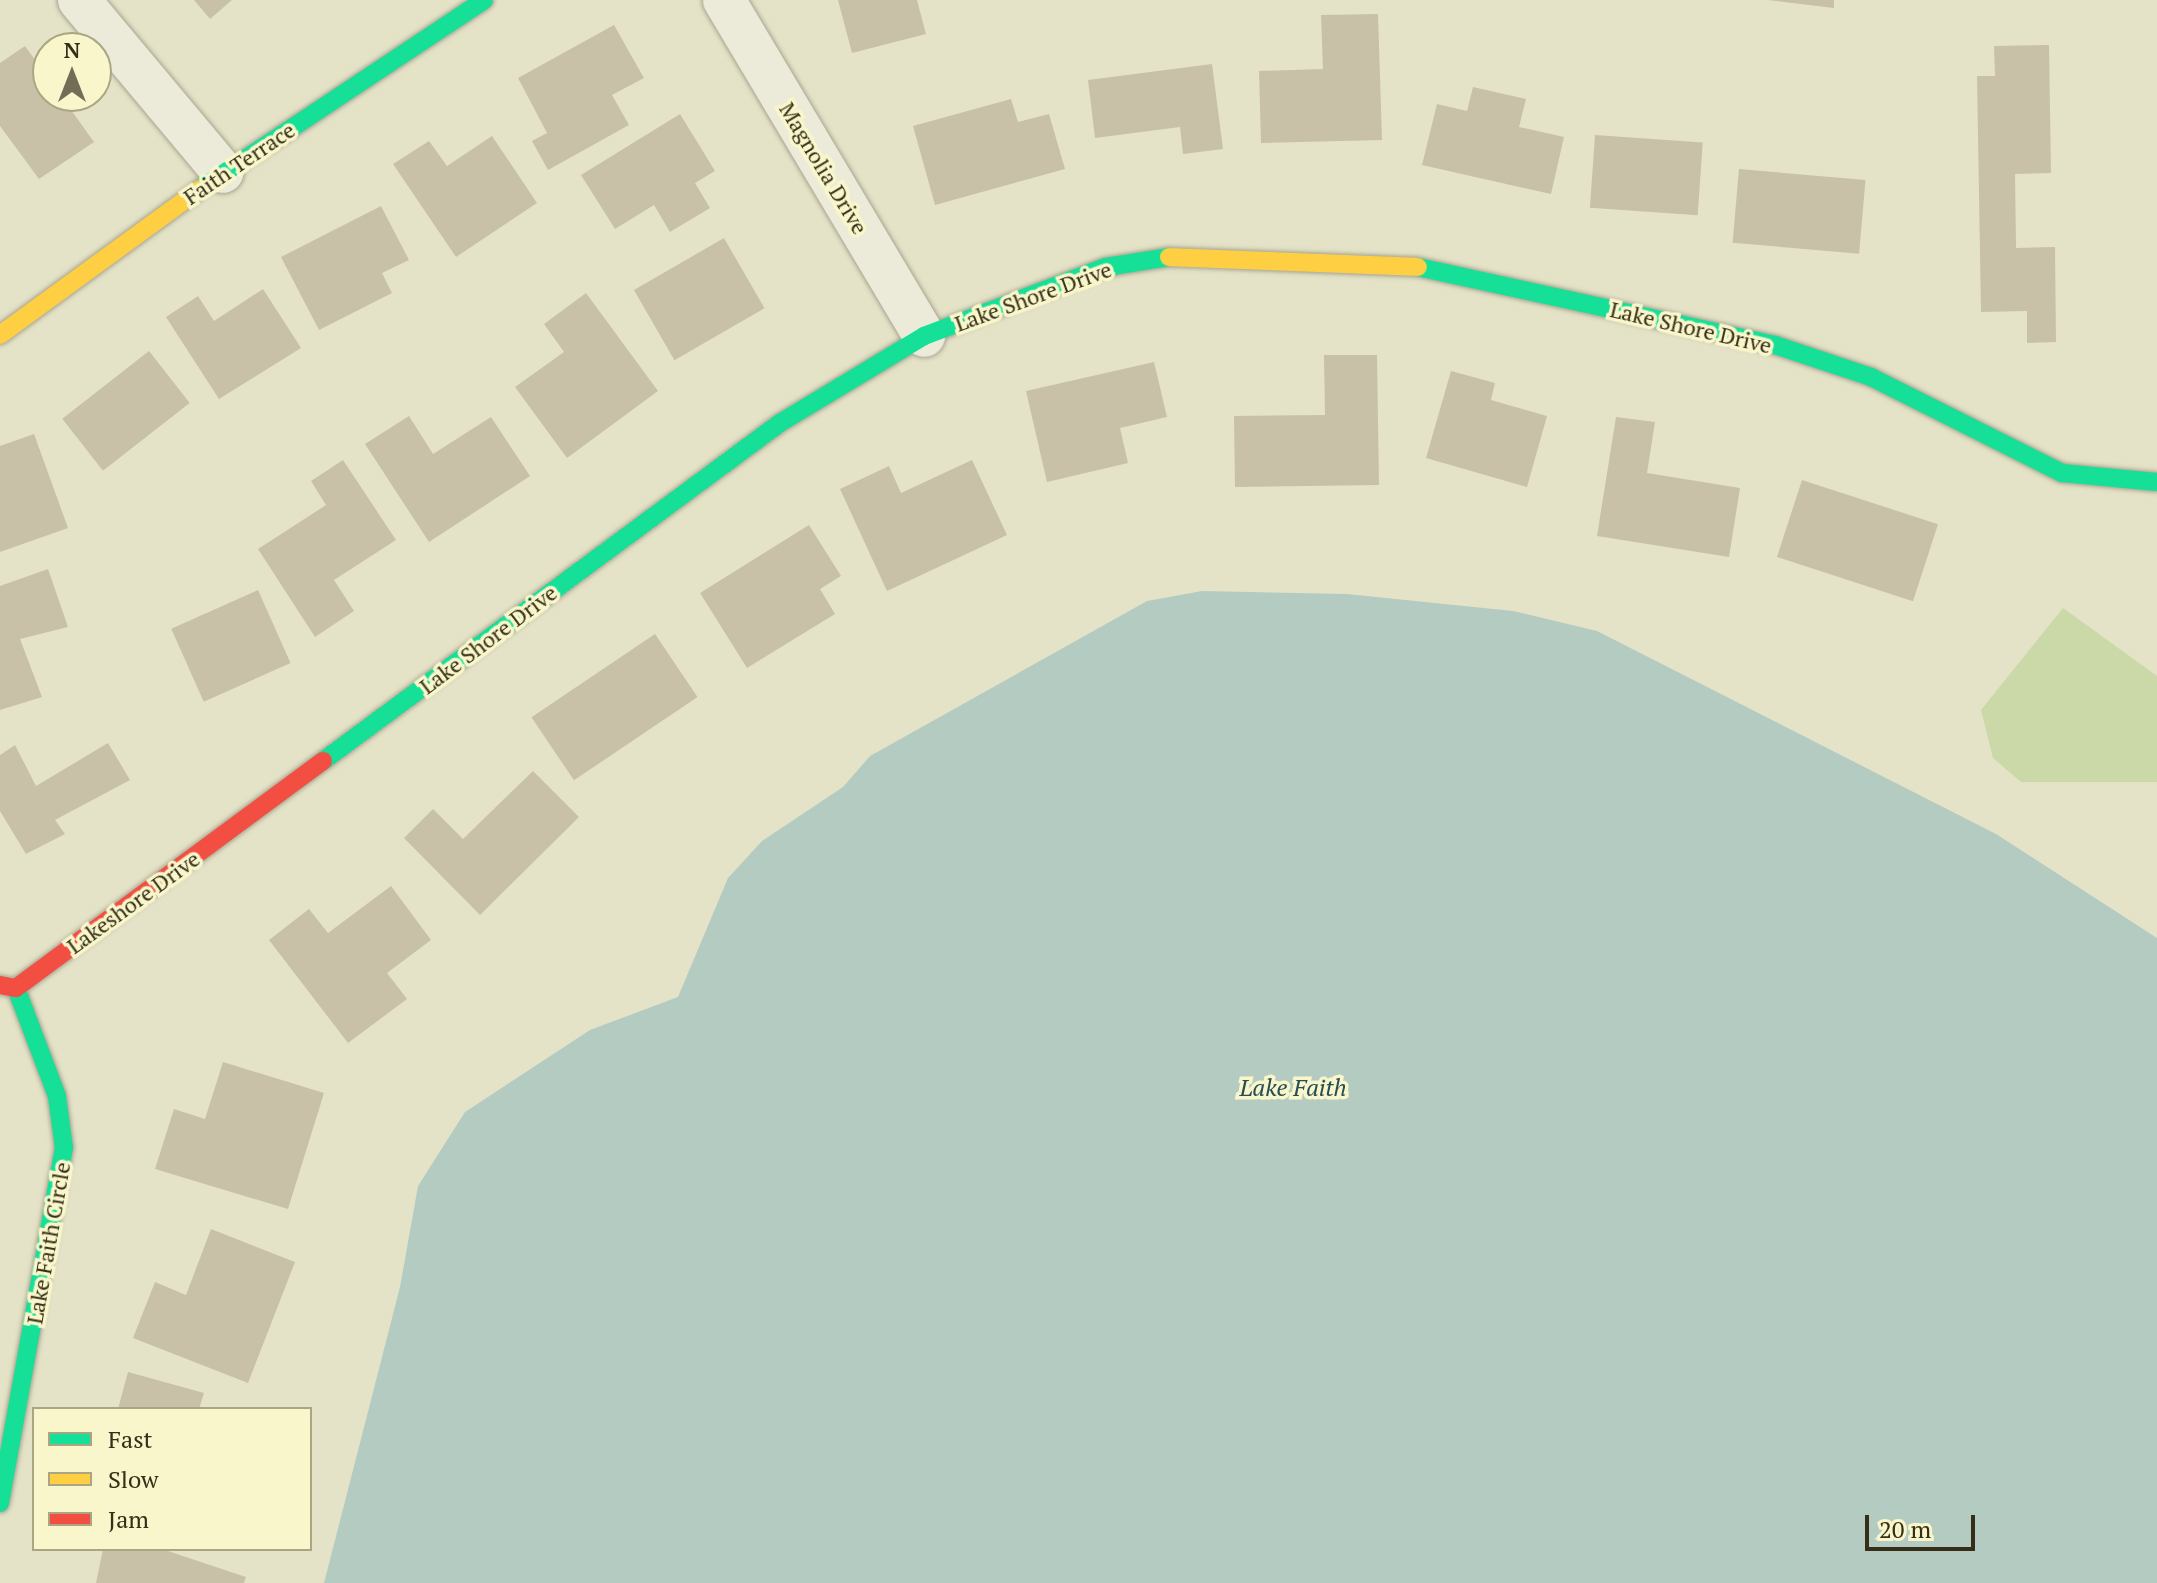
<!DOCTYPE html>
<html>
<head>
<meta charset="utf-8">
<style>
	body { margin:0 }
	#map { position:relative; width:2157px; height:1583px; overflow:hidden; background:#e4e3c7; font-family:"PT Serif",serif }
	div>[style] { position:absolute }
	.green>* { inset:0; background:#cbd8a7 }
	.water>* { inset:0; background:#b4cbc1 }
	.building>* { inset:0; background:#c8c1a7; transform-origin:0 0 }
	.roads { filter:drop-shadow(0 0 2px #a8a591) drop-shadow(0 0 2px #a8a591) }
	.street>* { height:42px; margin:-21px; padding:0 21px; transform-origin:21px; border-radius:21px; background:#ecebd9 }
	.fast>* { height:18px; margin:-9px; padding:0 9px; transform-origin:9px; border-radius:9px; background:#16e098 }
	.slow>* { height:18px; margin:-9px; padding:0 9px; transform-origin:9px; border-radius:9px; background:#ffcf43 }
	.jam>* { height:18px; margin:-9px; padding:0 9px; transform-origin:9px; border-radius:9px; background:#f24e42 }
	span { translate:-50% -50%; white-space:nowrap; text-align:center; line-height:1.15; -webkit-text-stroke:7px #f8f6ca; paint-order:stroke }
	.street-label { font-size:22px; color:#362e19 }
	.water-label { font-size:24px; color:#274e57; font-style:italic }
	.legend { position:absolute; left:32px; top:1407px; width:280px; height:144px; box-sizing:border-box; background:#f8f6ca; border:2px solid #aaa683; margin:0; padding:10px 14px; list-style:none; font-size:24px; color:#362e19 }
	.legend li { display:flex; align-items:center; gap:16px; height:40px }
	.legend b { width:40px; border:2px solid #aaa683 }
	.north { position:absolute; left:32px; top:32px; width:80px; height:80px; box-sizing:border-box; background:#f8f6ca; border:2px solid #aaa683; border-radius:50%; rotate:0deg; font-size:22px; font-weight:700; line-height:32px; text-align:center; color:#362e19 }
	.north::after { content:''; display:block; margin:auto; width:28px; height:36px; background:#736d56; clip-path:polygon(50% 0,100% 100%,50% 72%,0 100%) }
	.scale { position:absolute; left:1865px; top:1515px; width:110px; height:36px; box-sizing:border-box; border:4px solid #362e19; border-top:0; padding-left:10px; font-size:24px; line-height:28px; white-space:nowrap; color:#362e19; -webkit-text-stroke:6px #f8f6ca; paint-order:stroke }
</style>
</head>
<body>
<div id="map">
	<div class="green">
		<i style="clip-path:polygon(2063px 608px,2157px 676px,2157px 782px,2021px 782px,1993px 758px,1981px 710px)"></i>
	</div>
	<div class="water">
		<i style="clip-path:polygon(1202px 591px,1347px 594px,1513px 611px,1597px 631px,1996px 834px,2157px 938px,2157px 1583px,324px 1583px,400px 1287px,418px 1186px,465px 1112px,590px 1030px,678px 997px,728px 878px,762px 841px,843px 787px,870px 756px,1147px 601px)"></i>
	</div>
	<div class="building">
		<i style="clip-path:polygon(194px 0,232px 0,210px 19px)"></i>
		<i style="clip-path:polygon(838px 0,917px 0,926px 34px,852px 53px)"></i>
		<i style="clip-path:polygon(1768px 0,1834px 0,1834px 8px)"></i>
		<i style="clip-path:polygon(1378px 14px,1382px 140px,1261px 143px,1259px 71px,1323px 69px,1321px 15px)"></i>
		<i style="clip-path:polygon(614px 25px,644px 78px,612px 95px,629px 125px,548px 170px,532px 141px,547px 133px,518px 78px)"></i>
		<i style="clip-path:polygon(2049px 45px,2051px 173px,2015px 174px,2016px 248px,2055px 247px,2056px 342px,2027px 343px,2027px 311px,1981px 312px,1977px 76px,1995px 76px,1994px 46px)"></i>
		<i style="clip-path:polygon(25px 46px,48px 78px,48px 96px,61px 96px,94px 142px,39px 179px,0 126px,0 63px)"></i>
		<i style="clip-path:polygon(1212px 64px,1223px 149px,1183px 154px,1180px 127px,1095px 138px,1088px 80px)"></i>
		<i style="clip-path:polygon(1473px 87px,1526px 99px,1519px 127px,1564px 137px,1551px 194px,1422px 165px,1437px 104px,1467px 111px)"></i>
		<i style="clip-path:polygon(1011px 99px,1018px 122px,1049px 114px,1065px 169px,935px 205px,913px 126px)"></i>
		<i style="clip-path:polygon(680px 114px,715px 171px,695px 183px,710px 208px,670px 232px,654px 205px,615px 229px,581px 175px)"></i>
		<i style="left:1595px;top:135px;width:108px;height:73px;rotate:4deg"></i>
		<i style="clip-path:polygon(492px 136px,537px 203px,456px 257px,393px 164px,429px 141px,447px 166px)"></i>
		<i style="left:1739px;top:169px;width:127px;height:74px;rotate:5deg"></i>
		<i style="clip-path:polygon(381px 206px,409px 260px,382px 273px,392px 293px,319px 330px,281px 257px)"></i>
		<i style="left:724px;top:238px;width:81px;height:104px;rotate:60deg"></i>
		<i style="clip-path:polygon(263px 289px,301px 348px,219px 399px,166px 317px,198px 296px,214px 321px)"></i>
		<i style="clip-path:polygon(586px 293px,658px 391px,567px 458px,515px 387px,564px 352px,544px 324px)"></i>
		<i style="left:149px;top:351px;width:66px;height:110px;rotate:52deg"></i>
		<i style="clip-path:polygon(1324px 355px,1377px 355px,1379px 485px,1235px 487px,1234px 416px,1325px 415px)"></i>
		<i style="clip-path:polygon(1154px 362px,1167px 417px,1120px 428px,1128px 463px,1047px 482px,1026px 391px)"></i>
		<i style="clip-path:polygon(1451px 371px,1495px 383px,1491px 400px,1547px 416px,1527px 487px,1426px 458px)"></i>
		<i style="clip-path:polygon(409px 416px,433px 454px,491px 417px,530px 476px,429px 542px,365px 444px)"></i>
		<i style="clip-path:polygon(1616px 417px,1655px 422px,1647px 473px,1740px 488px,1729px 557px,1597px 536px)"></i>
		<i style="clip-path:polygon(34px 434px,68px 528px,0 552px,0 446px)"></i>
		<i style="clip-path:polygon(343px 460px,396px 540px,334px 580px,354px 611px,315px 637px,258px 549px,326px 505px,311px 481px)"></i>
		<i style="clip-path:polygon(972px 460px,1007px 535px,887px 591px,840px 489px,889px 466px,901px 493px)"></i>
		<i style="left:1802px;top:480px;width:143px;height:81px;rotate:18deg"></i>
		<i style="clip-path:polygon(809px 525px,841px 576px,820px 589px,835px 614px,747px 668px,700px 593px)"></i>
		<i style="clip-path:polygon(48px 569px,68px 627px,20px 639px,42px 697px,0 710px,0 586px)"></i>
		<i style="left:258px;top:590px;width:80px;height:95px;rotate:66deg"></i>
		<i style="left:655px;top:634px;width:76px;height:149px;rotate:56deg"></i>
		<i style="clip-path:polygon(108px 743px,130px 780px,55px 820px,65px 834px,26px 854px,0 811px,0 755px,15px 745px,36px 786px)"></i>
		<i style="clip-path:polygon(533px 771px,579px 817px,480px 915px,404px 838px,433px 809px,463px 839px)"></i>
		<i style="clip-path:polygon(391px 886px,431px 940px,387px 973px,407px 999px,348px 1043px,269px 940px,309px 909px,328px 933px)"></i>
		<i style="clip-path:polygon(223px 1062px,324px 1093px,288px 1209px,155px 1169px,174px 1109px,205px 1119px)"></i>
		<i style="clip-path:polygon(211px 1229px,295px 1262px,248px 1383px,133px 1338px,155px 1282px,186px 1295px)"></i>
		<i style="clip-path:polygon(128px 1372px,204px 1393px,199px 1409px,118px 1409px)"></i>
		<i style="clip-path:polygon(103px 1549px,162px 1549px,246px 1577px,244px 1583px,96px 1583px)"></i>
	</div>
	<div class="roads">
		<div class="street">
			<i style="left:79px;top:0;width:224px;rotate:50.1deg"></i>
			<i style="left:724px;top:0;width:391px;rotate:59.2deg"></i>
		</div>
		<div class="fast">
			<i style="left:200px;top:189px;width:341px;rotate:-33.6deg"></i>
			<i style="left:1418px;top:267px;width:365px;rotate:12.3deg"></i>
			<i style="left:1775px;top:345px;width:101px;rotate:18.4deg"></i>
			<i style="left:1871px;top:377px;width:214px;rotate:26.7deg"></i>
			<i style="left:2062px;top:473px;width:95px;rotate:5.4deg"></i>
			<i style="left:323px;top:761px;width:568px;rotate:-36.49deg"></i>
			<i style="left:780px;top:423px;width:168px;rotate:-31.1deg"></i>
			<i style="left:924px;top:336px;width:195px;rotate:-20.8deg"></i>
			<i style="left:1106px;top:267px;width:64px;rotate:-9deg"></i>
			<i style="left:0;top:1503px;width:361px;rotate:-79.8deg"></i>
			<i style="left:64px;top:1148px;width:52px;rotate:-97.7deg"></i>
			<i style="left:57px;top:1096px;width:116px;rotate:-110.8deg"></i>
		</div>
		<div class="slow">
			<i style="left:1169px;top:257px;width:249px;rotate:2.3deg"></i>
			<i style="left:0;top:335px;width:248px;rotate:-36.1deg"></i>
		</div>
		<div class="jam">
			<i style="left:0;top:985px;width:16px;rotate:11deg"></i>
			<i style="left:16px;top:988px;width:382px;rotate:-36.5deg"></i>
		</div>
	</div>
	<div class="street-label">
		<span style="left:239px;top:163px;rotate:-34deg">Faith Terrace</span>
		<span style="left:824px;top:168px;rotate:59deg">Magnolia Drive</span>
		<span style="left:1033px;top:296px;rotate:-20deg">Lake Shore Drive</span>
		<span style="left:1691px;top:327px;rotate:13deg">Lake Shore Drive</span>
		<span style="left:488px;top:639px;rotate:-37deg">Lake Shore Drive</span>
		<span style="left:133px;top:902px;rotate:-36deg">Lakeshore Drive</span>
		<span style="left:48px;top:1243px;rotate:-80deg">Lake Faith Circle</span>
	</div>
	<div class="water-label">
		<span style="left:1293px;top:1088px">Lake Faith</span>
	</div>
	<ul class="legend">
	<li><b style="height:10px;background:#16e098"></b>Fast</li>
	<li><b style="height:10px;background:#ffcf43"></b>Slow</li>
	<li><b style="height:10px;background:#f24e42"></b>Jam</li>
	</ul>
	<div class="north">N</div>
	<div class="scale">20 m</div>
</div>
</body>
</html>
